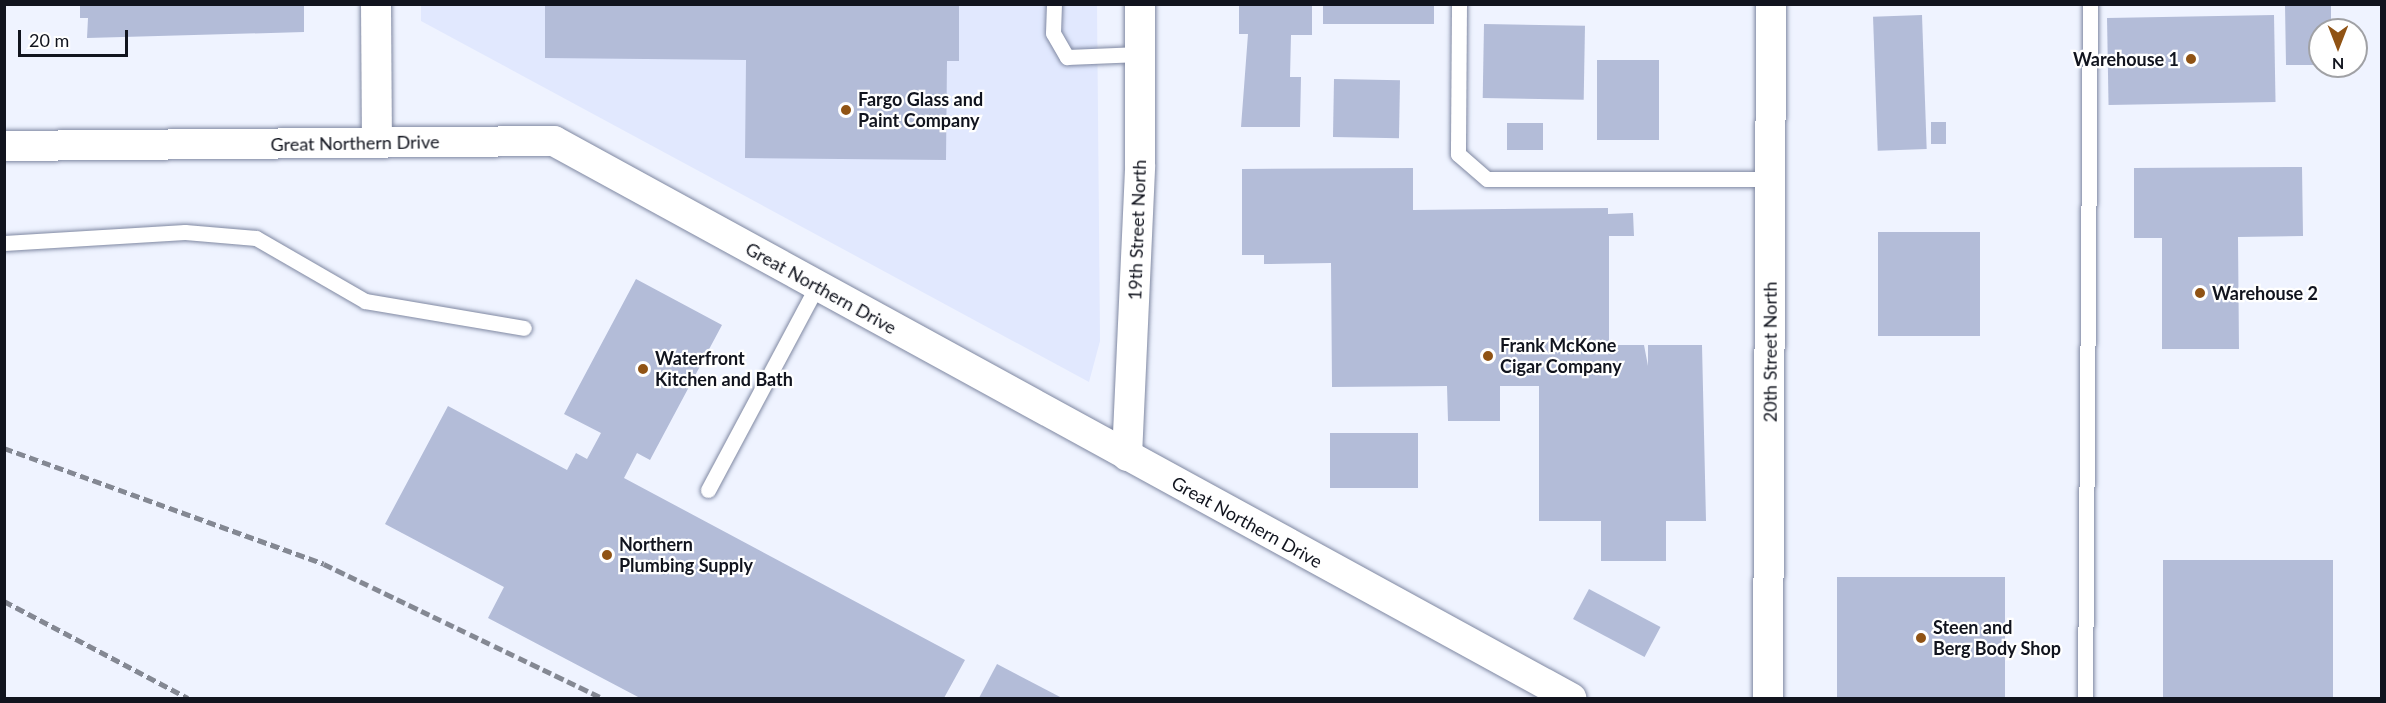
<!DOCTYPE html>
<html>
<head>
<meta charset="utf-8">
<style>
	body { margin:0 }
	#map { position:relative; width:2386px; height:703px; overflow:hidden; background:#eff3ff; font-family:Lato,sans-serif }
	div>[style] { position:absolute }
	.built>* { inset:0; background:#e1e8fe }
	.building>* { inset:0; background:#b3bcd8; transform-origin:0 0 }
	.roads { filter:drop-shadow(0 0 2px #7f88a2) drop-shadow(0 0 2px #7f88a2) }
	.service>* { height:15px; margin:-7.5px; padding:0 7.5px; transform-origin:7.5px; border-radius:7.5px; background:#fff }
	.minor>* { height:30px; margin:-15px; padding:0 15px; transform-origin:15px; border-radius:15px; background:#fff }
	.rail>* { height:4.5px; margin-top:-2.25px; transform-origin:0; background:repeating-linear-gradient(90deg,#848893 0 9px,transparent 0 13.5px) }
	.dots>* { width:16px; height:16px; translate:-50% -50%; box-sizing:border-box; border:3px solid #fff; border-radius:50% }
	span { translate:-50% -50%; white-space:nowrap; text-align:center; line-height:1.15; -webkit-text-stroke:4.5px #fff; paint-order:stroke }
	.poi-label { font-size:18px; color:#11141e; font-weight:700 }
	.right { translate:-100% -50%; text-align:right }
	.left { translate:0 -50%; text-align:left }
	.street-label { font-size:18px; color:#11141e }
	.frame { position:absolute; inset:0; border:6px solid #11141e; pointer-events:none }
	.north { position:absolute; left:2308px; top:18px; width:60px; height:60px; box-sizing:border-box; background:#fff; border:2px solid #a0a1a5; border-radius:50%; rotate:180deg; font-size:16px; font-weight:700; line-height:24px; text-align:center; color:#11141e }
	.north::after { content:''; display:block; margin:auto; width:21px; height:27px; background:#905314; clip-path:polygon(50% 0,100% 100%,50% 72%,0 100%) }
	.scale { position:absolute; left:18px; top:30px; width:110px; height:27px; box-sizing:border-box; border:3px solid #11141e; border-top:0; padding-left:8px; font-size:18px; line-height:21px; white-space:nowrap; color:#11141e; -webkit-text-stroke:4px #fff; paint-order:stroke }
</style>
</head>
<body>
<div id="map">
	<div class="built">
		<i style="clip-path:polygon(421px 5px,1097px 5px,1100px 341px,1089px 382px,421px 21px)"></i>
	</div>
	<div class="building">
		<i style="clip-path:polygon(80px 4px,304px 4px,304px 32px,87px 38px,88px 18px,80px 18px)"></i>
		<i style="clip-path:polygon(545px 4px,959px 4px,959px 61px,947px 61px,946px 160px,745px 158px,746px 60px,545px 58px)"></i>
		<i style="clip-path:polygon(1239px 4px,1312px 4px,1312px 35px,1291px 35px,1290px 77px,1301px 77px,1300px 127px,1241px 127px,1248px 34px,1239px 34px)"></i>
		<i style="left:1323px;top:4px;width:111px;height:20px"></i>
		<i style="clip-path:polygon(2331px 4px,2331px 30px,2320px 30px,2320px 65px,2286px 65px,2285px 5px)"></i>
		<i style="left:1922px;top:15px;width:134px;height:49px;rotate:88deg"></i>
		<i style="left:2274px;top:15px;width:87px;height:167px;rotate:89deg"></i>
		<i style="left:1484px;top:24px;width:101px;height:74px;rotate:1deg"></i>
		<i style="left:1597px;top:60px;width:62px;height:80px"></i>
		<i style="left:1334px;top:79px;width:66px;height:58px;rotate:1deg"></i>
		<i style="left:1931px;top:122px;width:15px;height:22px"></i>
		<i style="left:1507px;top:123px;width:36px;height:27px"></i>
		<i style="clip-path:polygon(2302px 167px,2303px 236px,2238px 237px,2239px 349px,2162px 349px,2162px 238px,2134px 238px,2134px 168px)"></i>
		<i style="clip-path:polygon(1413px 168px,1413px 210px,1608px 208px,1608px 214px,1633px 213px,1634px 236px,1609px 236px,1609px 345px,1644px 345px,1648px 366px,1648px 345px,1702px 345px,1706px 521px,1666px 521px,1666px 561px,1601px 561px,1601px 521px,1539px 521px,1539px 386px,1500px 386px,1500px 421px,1448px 421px,1447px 386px,1332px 387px,1331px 263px,1264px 264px,1264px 255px,1242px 255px,1242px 169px)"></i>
		<i style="left:1878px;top:232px;width:102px;height:104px"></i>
		<i style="clip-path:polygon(636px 279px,722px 325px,650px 460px,637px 453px,624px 478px,965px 660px,944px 698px,640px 698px,488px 618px,504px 587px,385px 524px,448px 406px,567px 470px,576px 453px,587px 459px,601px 433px,564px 414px)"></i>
		<i style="left:1330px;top:433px;width:88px;height:55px"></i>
		<i style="left:2333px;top:560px;width:138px;height:170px;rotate:90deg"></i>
		<i style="left:2005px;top:577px;width:121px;height:168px;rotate:90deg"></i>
		<i style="left:1589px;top:589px;width:81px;height:34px;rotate:28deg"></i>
		<i style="clip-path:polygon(997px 664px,1062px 698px,979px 698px)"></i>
	</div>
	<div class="roads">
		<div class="service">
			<i style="left:1054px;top:4px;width:29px;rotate:92deg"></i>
			<i style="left:1053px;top:33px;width:28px;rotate:60deg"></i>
			<i style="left:1067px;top:57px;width:73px;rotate:-2.4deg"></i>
			<i style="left:1459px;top:4px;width:150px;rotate:90.4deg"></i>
			<i style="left:1458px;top:154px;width:38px;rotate:41deg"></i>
			<i style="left:1487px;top:179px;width:284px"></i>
			<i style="left:4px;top:243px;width:181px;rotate:-3.5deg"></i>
			<i style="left:185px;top:232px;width:71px;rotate:4.8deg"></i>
			<i style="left:256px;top:238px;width:126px;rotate:30deg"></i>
			<i style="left:365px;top:301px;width:161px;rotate:9.6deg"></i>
			<i style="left:708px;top:490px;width:231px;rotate:-61.9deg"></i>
			<i style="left:2085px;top:698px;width:694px;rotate:-89.59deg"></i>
		</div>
		<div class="minor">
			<i style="left:376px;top:4px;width:139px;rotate:89.6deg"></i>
			<i style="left:4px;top:146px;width:550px;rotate:-0.52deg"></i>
			<i style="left:554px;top:141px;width:1160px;rotate:28.71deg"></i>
			<i style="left:1127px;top:456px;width:291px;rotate:-87.4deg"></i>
			<i style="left:1140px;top:165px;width:161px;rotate:-90deg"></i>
			<i style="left:1768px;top:698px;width:694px;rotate:-89.75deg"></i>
		</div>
	</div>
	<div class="rail">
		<i style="left:4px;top:448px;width:340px;rotate:19.9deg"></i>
		<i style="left:324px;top:564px;width:310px;rotate:25.7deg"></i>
		<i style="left:4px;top:601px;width:208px;rotate:27.8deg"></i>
	</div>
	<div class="dots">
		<i style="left:2191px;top:59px;background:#905314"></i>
		<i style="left:846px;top:110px;background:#905314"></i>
		<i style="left:2200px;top:293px;background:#905314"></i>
		<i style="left:1488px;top:356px;background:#905314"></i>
		<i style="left:643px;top:369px;background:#905314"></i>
		<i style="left:607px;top:555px;background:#905314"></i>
		<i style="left:1921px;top:638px;background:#905314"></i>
	</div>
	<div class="poi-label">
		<span class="right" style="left:2179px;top:59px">Warehouse 1</span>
		<span class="left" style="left:858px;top:110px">Fargo Glass and<br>Paint Company</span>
		<span class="left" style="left:2212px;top:293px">Warehouse 2</span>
		<span class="left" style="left:1500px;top:356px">Frank McKone<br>Cigar Company</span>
		<span class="left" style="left:655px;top:369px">Waterfront<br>Kitchen and Bath</span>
		<span class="left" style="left:619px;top:555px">Northern<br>Plumbing Supply</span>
		<span class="left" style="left:1933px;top:638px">Steen and<br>Berg Body Shop</span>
	</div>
	<div class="street-label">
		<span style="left:355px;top:143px;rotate:-1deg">Great Northern Drive</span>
		<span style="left:1137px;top:230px;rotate:-88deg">19th Street North</span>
		<span style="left:821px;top:288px;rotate:29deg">Great Northern Drive</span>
		<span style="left:1770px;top:352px;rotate:-90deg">20th Street North</span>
		<span style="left:1247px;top:522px;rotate:29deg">Great Northern Drive</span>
	</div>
	<div class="frame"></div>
	<div class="north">N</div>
	<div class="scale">20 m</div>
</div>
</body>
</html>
